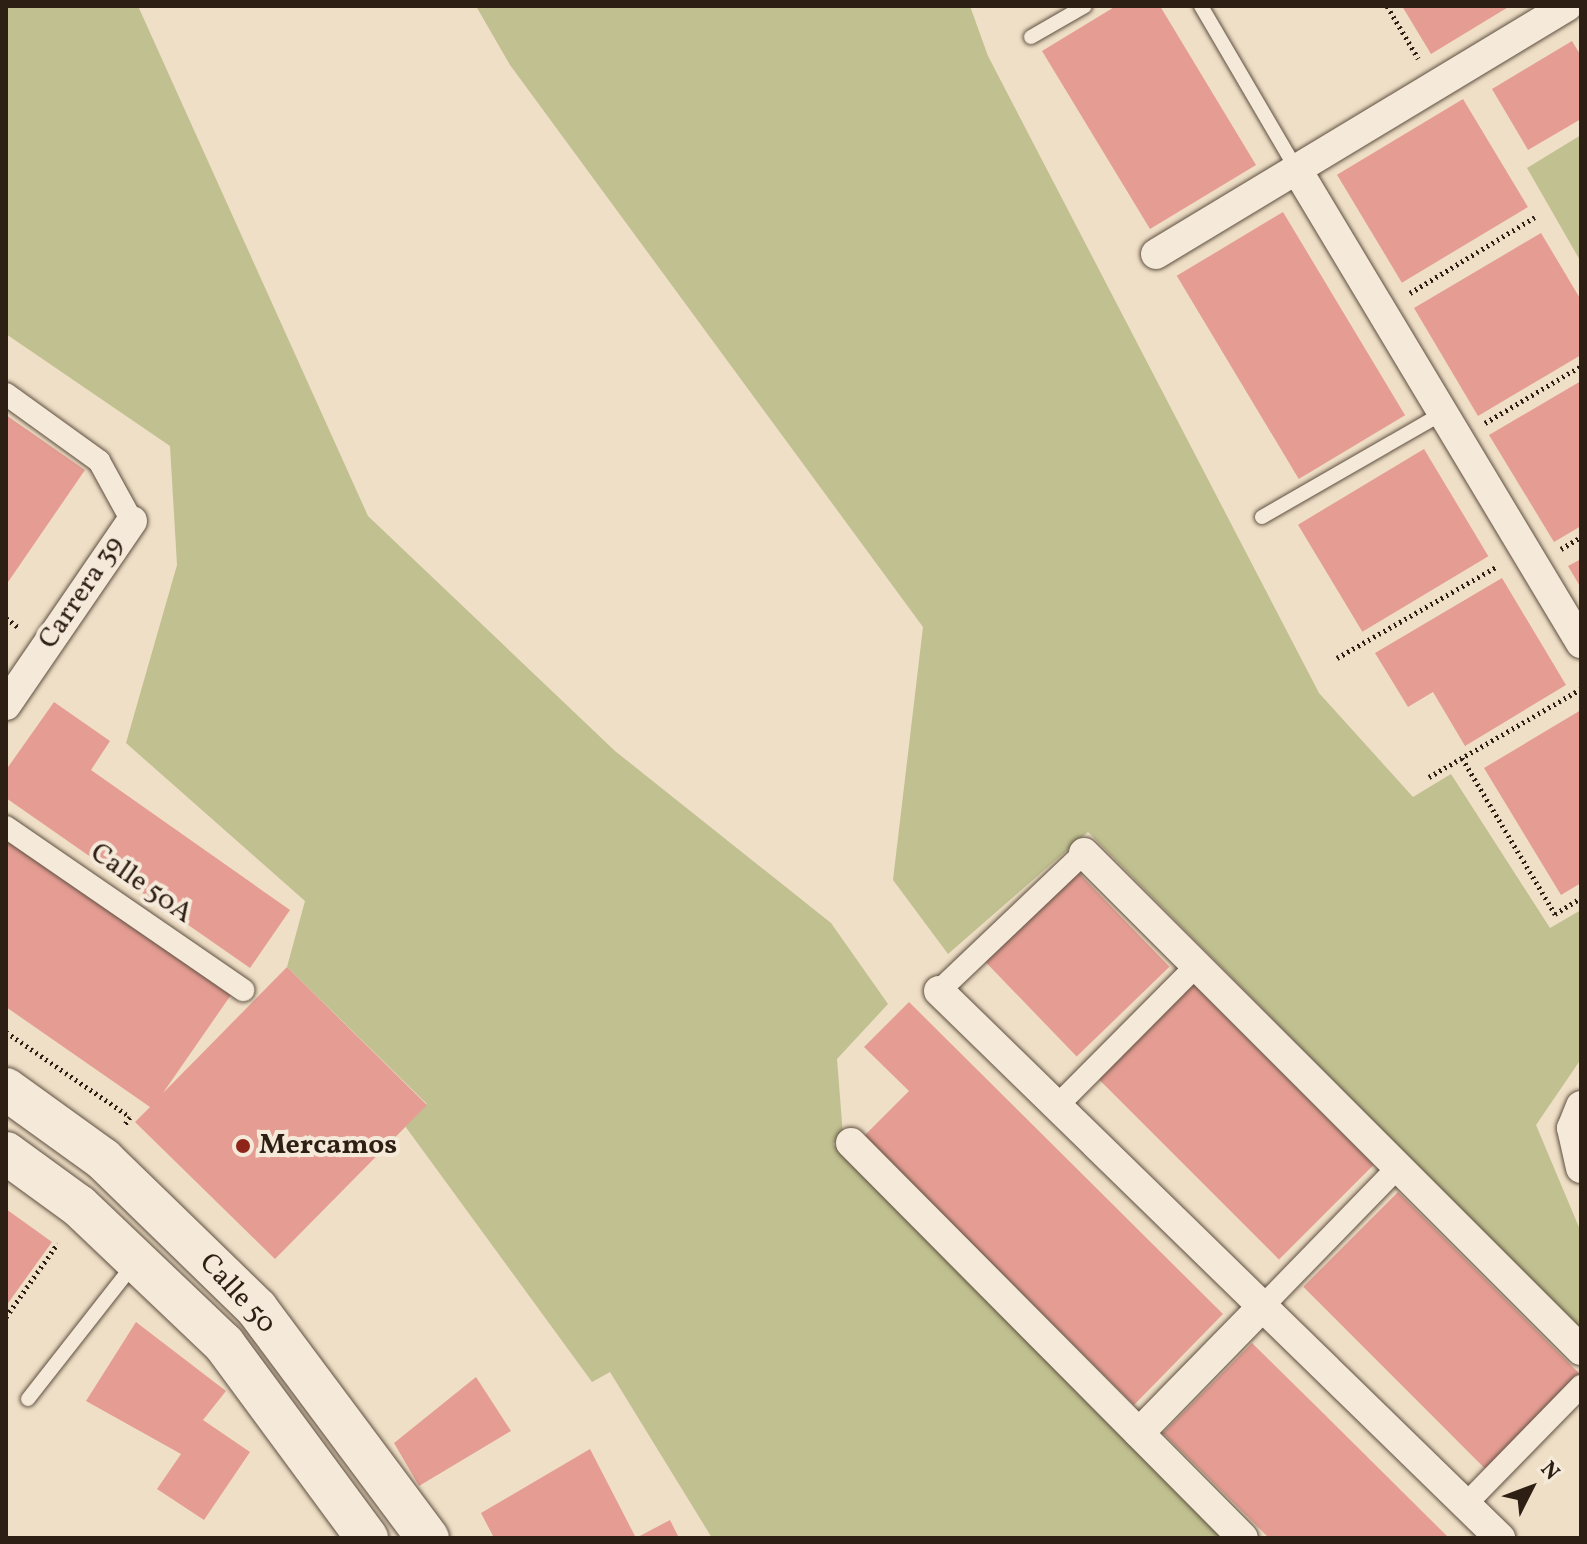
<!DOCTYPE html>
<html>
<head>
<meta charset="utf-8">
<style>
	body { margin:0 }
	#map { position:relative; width:1587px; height:1544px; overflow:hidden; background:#efdfc6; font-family:Vollkorn,serif }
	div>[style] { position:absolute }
	.green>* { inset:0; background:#c0c090 }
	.building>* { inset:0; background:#e59d93; transform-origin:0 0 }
	.path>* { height:5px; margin-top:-2.5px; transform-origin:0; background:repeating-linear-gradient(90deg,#2d1f14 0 2px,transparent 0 6px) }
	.roads { filter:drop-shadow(0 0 2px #5e4f40) drop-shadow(0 0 2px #5e4f40) }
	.service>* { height:14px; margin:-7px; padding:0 7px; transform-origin:7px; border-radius:7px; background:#f5eada }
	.pedestrian>* { height:22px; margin:-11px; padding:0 11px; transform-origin:11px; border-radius:11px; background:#f5eada }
	.minor>* { height:30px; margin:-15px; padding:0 15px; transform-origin:15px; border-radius:15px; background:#f5eada }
	.secondary>* { height:42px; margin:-21px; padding:0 21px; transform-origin:21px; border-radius:21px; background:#f5eada }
	.dots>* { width:22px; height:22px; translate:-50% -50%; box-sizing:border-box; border:4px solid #f5eada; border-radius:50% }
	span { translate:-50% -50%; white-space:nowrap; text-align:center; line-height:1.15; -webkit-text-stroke:8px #f5eada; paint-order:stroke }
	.street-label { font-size:28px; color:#2d1f14 }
	.poi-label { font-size:28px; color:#2d1f14; font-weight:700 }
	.left { translate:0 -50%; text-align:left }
	.frame { position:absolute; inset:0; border:8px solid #2d1f14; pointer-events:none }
	.north { position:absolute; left:1491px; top:1448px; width:80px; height:80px; -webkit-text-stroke:6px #f5eada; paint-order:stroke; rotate:48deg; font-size:22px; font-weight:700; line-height:32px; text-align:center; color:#2d1f14 }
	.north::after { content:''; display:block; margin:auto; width:28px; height:36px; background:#2d1f14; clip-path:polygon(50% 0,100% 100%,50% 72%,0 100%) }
</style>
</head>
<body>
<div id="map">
	<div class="green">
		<i style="clip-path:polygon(6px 6px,138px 6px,368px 516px,615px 751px,831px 923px,888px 1004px,837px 1059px,843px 1135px,833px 1144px,1224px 1538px,712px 1538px,610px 1372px,592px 1382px,405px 1126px,427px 1104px,287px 967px,305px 901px,126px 743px,177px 565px,170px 446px,6px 334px)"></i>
		<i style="clip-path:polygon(476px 6px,970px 6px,988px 56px,1319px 693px,1413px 797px,1451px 774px,1550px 928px,1581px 910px,1581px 1059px,1536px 1125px,1581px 1232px,1581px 1331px,1088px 832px,948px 954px,893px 880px,923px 627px,510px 65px)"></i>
		<i style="clip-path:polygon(1581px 135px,1581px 262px,1527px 168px)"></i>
	</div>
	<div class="building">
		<i style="clip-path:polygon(1116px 6px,1160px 6px,1256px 165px,1150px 229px,1042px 51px)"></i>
		<i style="clip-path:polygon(1402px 6px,1510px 6px,1431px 54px)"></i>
		<i style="clip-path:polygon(1572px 41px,1581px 56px,1581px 119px,1528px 150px,1492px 89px)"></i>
		<i style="left:1463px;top:99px;width:126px;height:147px;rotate:59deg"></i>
		<i style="left:1283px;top:212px;width:237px;height:124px;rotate:59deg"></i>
		<i style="clip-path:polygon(1541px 233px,1581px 300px,1581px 355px,1478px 416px,1414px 308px)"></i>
		<i style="clip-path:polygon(1581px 381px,1581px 526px,1554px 542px,1489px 435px)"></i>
		<i style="clip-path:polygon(6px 415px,85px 470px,6px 585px)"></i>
		<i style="left:1424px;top:449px;width:125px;height:147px;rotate:59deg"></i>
		<i style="clip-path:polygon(1581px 559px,1581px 588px,1568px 566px)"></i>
		<i style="clip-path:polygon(1502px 578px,1566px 685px,1465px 746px,1433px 692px,1408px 707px,1375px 653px)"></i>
		<i style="clip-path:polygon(54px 702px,110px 741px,91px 770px,290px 910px,250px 968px,6px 798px,6px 770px)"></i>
		<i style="clip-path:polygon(1581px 710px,1581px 883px,1561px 895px,1484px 768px)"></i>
		<i style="clip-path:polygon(6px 835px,233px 992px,163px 1093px,287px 967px,427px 1105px,275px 1259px,135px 1122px,150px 1107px,6px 1007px)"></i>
		<i style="left:1075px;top:869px;width:136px;height:129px;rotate:46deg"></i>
		<i style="left:1192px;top:983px;width:257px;height:134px;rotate:45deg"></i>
		<i style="clip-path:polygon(909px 1002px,1223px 1314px,1134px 1405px,864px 1136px,909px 1091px,864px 1047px)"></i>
		<i style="left:1398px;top:1192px;width:259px;height:134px;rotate:45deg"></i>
		<i style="clip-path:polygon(6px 1209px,52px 1242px,6px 1306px)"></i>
		<i style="clip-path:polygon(136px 1322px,226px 1391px,203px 1420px,250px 1452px,204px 1520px,157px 1489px,181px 1454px,86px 1401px)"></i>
		<i style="clip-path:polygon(1252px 1343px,1320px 1410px,1449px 1538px,1269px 1538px,1163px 1433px)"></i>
		<i style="clip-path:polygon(476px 1377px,511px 1431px,419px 1486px,394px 1443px)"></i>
		<i style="clip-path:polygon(590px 1449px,636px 1538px,670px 1520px,679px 1538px,494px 1538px,481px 1513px)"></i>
	</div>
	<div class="path">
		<i style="left:1387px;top:6px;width:61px;rotate:59.2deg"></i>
		<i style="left:1410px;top:293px;width:146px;rotate:-31.3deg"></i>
		<i style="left:1485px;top:423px;width:112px;rotate:-30.7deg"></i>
		<i style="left:1561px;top:549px;width:23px;rotate:-31deg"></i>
		<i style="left:6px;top:618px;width:15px;rotate:37deg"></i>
		<i style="left:1337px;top:658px;width:183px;rotate:-29.8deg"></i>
		<i style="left:1462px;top:758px;width:182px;rotate:59.2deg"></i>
		<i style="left:1555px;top:914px;width:31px;rotate:-32deg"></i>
		<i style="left:1429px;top:777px;width:176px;rotate:-30.1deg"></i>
		<i style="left:6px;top:1032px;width:150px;rotate:34.4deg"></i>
		<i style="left:130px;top:1117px;width:11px;rotate:124deg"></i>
		<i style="left:6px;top:1317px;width:90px;rotate:-54.9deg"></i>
	</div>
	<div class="roads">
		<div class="service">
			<i style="left:1201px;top:6px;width:190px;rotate:59.7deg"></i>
			<i style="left:1031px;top:37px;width:62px;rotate:-29.9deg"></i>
			<i style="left:1262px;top:517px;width:209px;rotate:-29.9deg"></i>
			<i style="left:28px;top:1399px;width:172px;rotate:-51.9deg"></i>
		</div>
		<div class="pedestrian">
			<i style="left:6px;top:394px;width:115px;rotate:35.8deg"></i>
			<i style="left:99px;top:461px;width:68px;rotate:61.2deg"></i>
			<i style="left:6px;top:827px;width:288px;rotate:34.5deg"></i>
			<i style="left:939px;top:991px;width:200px;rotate:-43.6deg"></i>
			<i style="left:1057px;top:1106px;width:197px;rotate:-45.2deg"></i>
			<i style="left:1264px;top:1305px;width:191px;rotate:-45.8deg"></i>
			<i style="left:1466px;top:1504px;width:165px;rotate:-45.7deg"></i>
		</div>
		<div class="minor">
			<i style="left:1297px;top:170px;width:552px;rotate:59.02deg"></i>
			<i style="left:1156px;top:254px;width:480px;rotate:-31.1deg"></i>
			<i style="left:6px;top:705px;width:223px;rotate:-55.6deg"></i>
			<i style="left:1084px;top:853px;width:703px;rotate:45deg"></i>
			<i style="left:939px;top:991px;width:784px;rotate:44.28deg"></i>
			<i style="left:1581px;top:1106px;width:24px;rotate:112deg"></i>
			<i style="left:1572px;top:1128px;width:41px;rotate:77.3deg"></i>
			<i style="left:851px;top:1143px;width:556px;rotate:45.22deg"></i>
			<i style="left:1139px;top:1433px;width:179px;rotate:-45.7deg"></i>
		</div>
		<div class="secondary">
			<i style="left:6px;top:1089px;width:120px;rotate:35.8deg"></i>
			<i style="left:103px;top:1159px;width:215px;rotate:44.2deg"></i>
			<i style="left:257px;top:1309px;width:286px;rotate:53.3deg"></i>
			<i style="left:6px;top:1153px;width:90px;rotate:36deg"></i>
			<i style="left:79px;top:1206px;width:200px;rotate:43.6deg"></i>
			<i style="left:224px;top:1344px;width:241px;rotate:53.6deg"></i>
		</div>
	</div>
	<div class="dots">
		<i style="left:243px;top:1146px;background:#8f2418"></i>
	</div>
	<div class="street-label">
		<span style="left:82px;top:593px;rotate:-56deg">Carrera 39</span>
		<span style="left:141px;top:884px;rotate:35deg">Calle 50A</span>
		<span style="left:237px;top:1294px;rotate:47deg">Calle 50</span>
	</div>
	<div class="poi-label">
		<span class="left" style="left:259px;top:1146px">Mercamos</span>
	</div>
	<div class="frame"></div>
	<div class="north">N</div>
</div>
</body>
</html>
